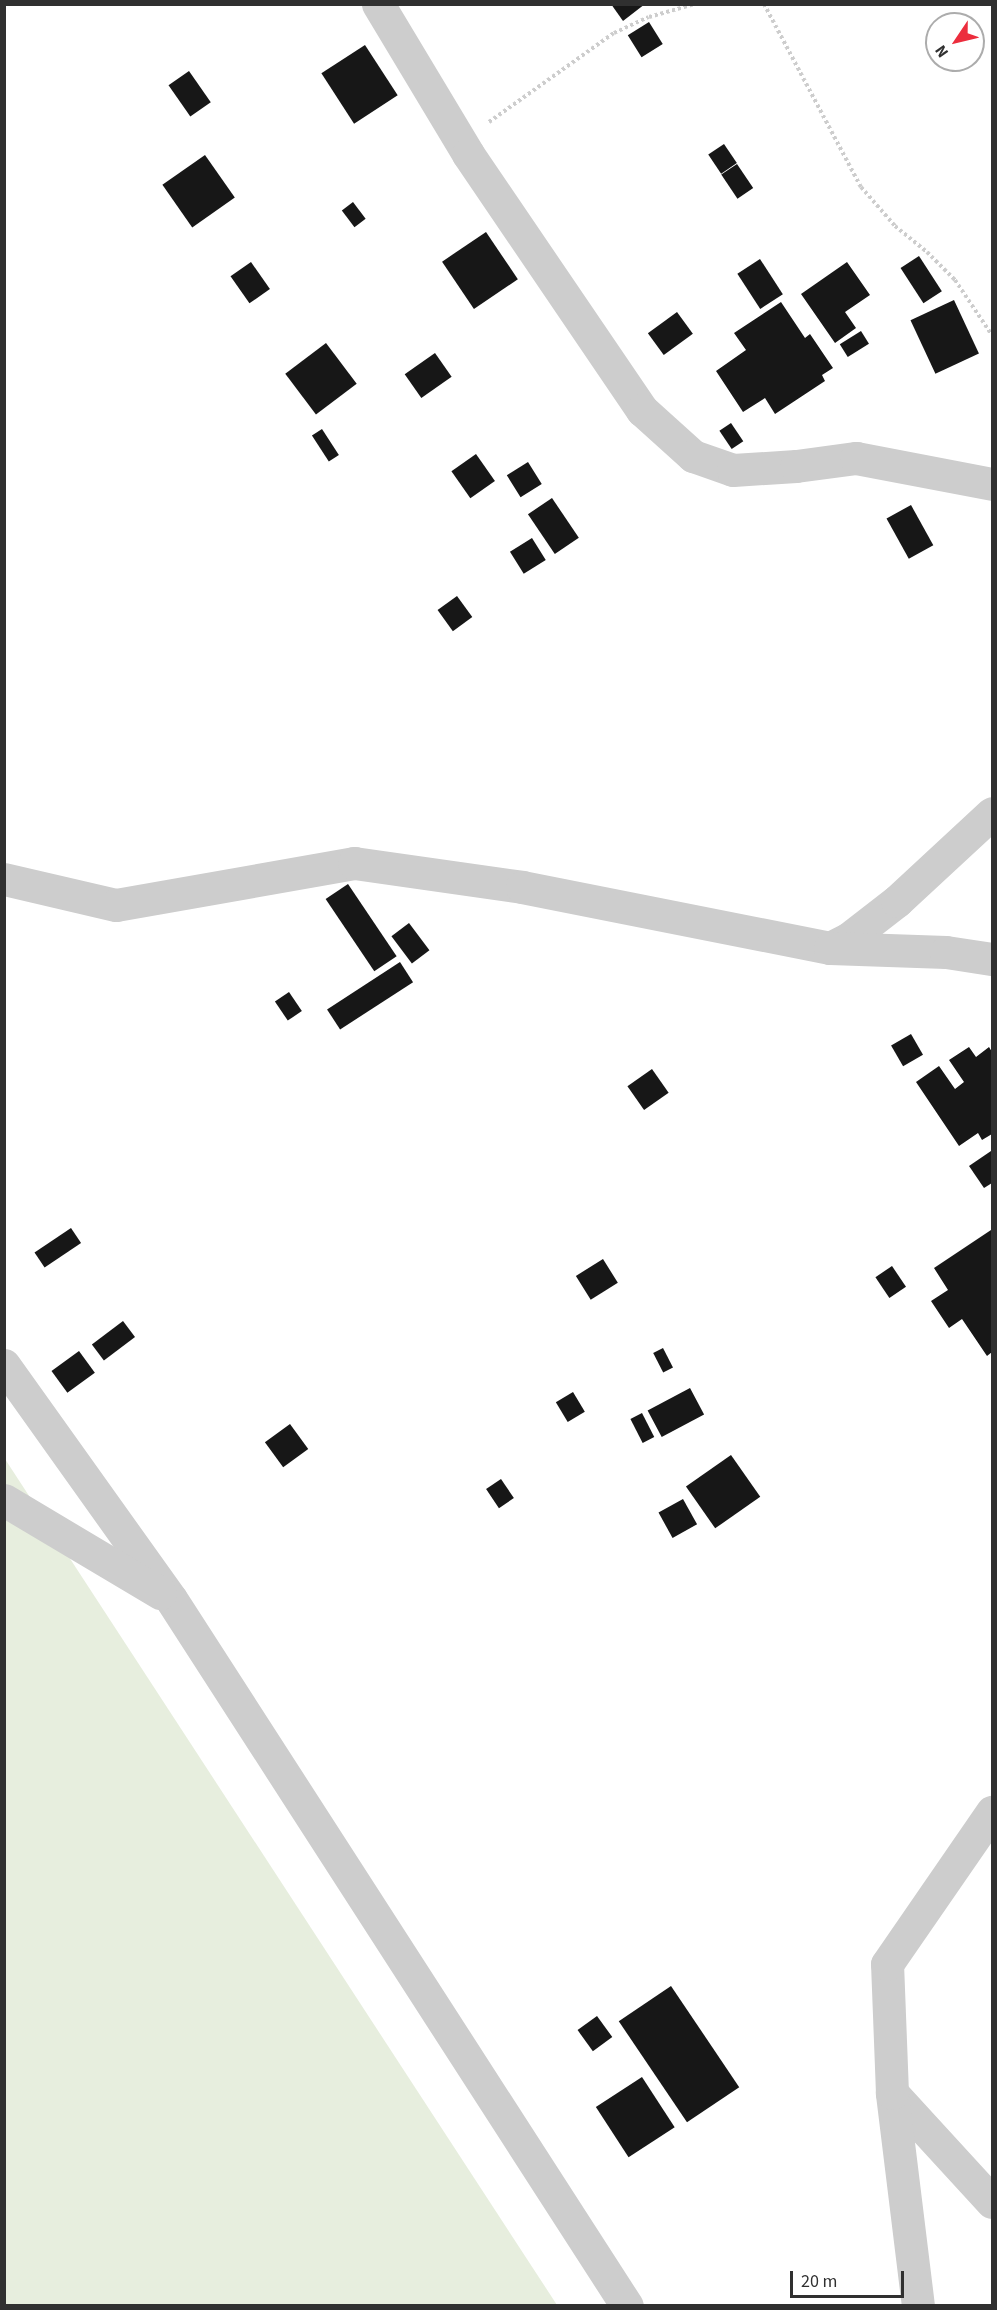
<!DOCTYPE html>
<html>
<head>
<meta charset="utf-8">
<style>
	body { margin:0 }
	#map { position:relative; width:997px; height:2310px; overflow:hidden; background:#fff; font-family:"Source Sans 3",sans-serif }
	div>[style] { position:absolute }
	.green>* { inset:0; background:#e7eede }
	.building>* { inset:0; background:#171717; transform-origin:0 0 }
	.path>* { height:4px; margin-top:-2px; transform-origin:0; background:repeating-linear-gradient(90deg,#cdcdcd 0 3px,transparent 0 6px) }
	.minor>* { height:33px; margin:-16.5px; padding:0 16.5px; transform-origin:16.5px; border-radius:16.5px; background:#cdcdcd }
	span { translate:-50% -50%; white-space:nowrap; text-align:center; line-height:1.15; -webkit-text-stroke:6px #fff; paint-order:stroke }
	.frame { position:absolute; inset:0; border:6px solid #303030; pointer-events:none }
	.north { position:absolute; left:925px; top:12px; width:60px; height:60px; box-sizing:border-box; background:#fff; border:2px solid #acacac; border-radius:50%; rotate:235deg; font-size:16px; font-weight:700; line-height:24px; text-align:center; color:#303030 }
	.north::after { content:''; display:block; margin:auto; width:21px; height:27px; background:#ec2d3d; clip-path:polygon(50% 0,100% 100%,50% 72%,0 100%) }
	.scale { position:absolute; left:790px; top:2271px; width:114px; height:27px; box-sizing:border-box; border:3px solid #303030; border-top:0; padding-left:8px; font-size:18px; line-height:21px; white-space:nowrap; color:#303030; -webkit-text-stroke:4px #fff; paint-order:stroke }
</style>
</head>
<body>
<div id="map">
	<div class="green">
		<i style="clip-path:polygon(5px 1459px,557px 2305px,5px 2305px)"></i>
	</div>
	<div class="building">
		<i style="clip-path:polygon(611px 4px,645px 4px,623px 21px)"></i>
		<i style="left:649px;top:22px;width:26px;height:25px;rotate:58deg"></i>
		<i style="left:365px;top:45px;width:60px;height:52px;rotate:57deg"></i>
		<i style="left:189px;top:71px;width:38px;height:25px;rotate:55deg"></i>
		<i style="left:724px;top:144px;width:23px;height:19px;rotate:56deg"></i>
		<i style="left:205px;top:155px;width:52px;height:52px;rotate:55deg"></i>
		<i style="left:737px;top:164px;width:29px;height:19px;rotate:56deg"></i>
		<i style="left:353px;top:202px;width:21px;height:14px;rotate:53deg"></i>
		<i style="left:486px;top:232px;width:57px;height:53px;rotate:56deg"></i>
		<i style="left:919px;top:256px;width:42px;height:22px;rotate:57deg"></i>
		<i style="left:760px;top:259px;width:42px;height:27px;rotate:57deg"></i>
		<i style="left:251px;top:262px;width:33px;height:25px;rotate:55deg"></i>
		<i style="clip-path:polygon(847px 262px,870px 295px,845px 312px,856px 328px,835px 343px,801px 294px)"></i>
		<i style="left:954px;top:300px;width:59px;height:48px;rotate:65deg"></i>
		<i style="clip-path:polygon(781px 302px,805px 338px,810px 334px,833px 368px,822px 375px,825px 381px,775px 414px,765px 398px,743px 412px,716px 371px,746px 350px,734px 333px)"></i>
		<i style="left:677px;top:312px;width:27px;height:36px;rotate:54deg"></i>
		<i style="left:861px;top:331px;width:15px;height:25px;rotate:58deg"></i>
		<i style="left:326px;top:343px;width:51px;height:51px;rotate:53deg"></i>
		<i style="left:435px;top:353px;width:29px;height:37px;rotate:55deg"></i>
		<i style="left:731px;top:423px;width:22px;height:14px;rotate:56deg"></i>
		<i style="left:322px;top:429px;width:31px;height:12px;rotate:57deg"></i>
		<i style="left:476px;top:454px;width:33px;height:30px;rotate:55deg"></i>
		<i style="left:528px;top:462px;width:26px;height:25px;rotate:58deg"></i>
		<i style="left:552px;top:498px;width:48px;height:29px;rotate:56deg"></i>
		<i style="left:911px;top:505px;width:46px;height:28px;rotate:61deg"></i>
		<i style="left:532px;top:538px;width:26px;height:26px;rotate:58deg"></i>
		<i style="left:457px;top:596px;width:26px;height:24px;rotate:54deg"></i>
		<i style="left:348px;top:884px;width:87px;height:27px;rotate:56deg"></i>
		<i style="left:409px;top:923px;width:34px;height:22px;rotate:53deg"></i>
		<i style="left:400px;top:962px;width:24px;height:87px;rotate:57deg"></i>
		<i style="left:289px;top:992px;width:23px;height:17px;rotate:56deg"></i>
		<i style="left:911px;top:1034px;width:24px;height:23px;rotate:60deg"></i>
		<i style="clip-path:polygon(969px 1047px,976px 1057px,989px 1047px,992px 1052px,992px 1134px,982px 1140px,978px 1133px,959px 1146px,916px 1082px,939px 1066px,955px 1089px,964px 1082px,949px 1060px)"></i>
		<i style="left:652px;top:1069px;width:29px;height:30px;rotate:55deg"></i>
		<i style="clip-path:polygon(991px 1151px,992px 1183px,984px 1188px,969px 1166px)"></i>
		<i style="left:71px;top:1228px;width:18px;height:44px;rotate:56deg"></i>
		<i style="clip-path:polygon(991px 1230px,992px 1352px,987px 1356px,962px 1319px,949px 1328px,931px 1301px,948px 1290px,934px 1268px)"></i>
		<i style="left:603px;top:1259px;width:28px;height:32px;rotate:58deg"></i>
		<i style="left:892px;top:1266px;width:25px;height:20px;rotate:56deg"></i>
		<i style="left:123px;top:1321px;width:20px;height:39px;rotate:53deg"></i>
		<i style="left:663px;top:1348px;width:22px;height:11px;rotate:63deg"></i>
		<i style="left:79px;top:1351px;width:27px;height:34px;rotate:54deg"></i>
		<i style="left:690px;top:1388px;width:30px;height:48px;rotate:62deg"></i>
		<i style="left:573px;top:1392px;width:23px;height:20px;rotate:59deg"></i>
		<i style="left:642px;top:1413px;width:27px;height:13px;rotate:63deg"></i>
		<i style="left:290px;top:1424px;width:31px;height:31px;rotate:54deg"></i>
		<i style="left:731px;top:1455px;width:51px;height:55px;rotate:55deg"></i>
		<i style="left:501px;top:1479px;width:23px;height:18px;rotate:56deg"></i>
		<i style="left:683px;top:1499px;width:29px;height:28px;rotate:61deg"></i>
		<i style="left:671px;top:1986px;width:122px;height:63px;rotate:56deg"></i>
		<i style="left:597px;top:2016px;width:26px;height:24px;rotate:54deg"></i>
		<i style="left:642px;top:2077px;width:60px;height:55px;rotate:57deg"></i>
	</div>
	<div class="path">
		<i style="left:764px;top:4px;width:207px;rotate:62.1deg"></i>
		<i style="left:861px;top:187px;width:52px;rotate:48.9deg"></i>
		<i style="left:895px;top:226px;width:41px;rotate:39.1deg"></i>
		<i style="left:927px;top:252px;width:40px;rotate:45deg"></i>
		<i style="left:955px;top:280px;width:66px;rotate:56.1deg"></i>
		<i style="left:489px;top:122px;width:153px;rotate:-35.5deg"></i>
		<i style="left:614px;top:33px;width:38px;rotate:-25deg"></i>
		<i style="left:649px;top:17px;width:48px;rotate:-15.8deg"></i>
	</div>
	<div class="minor">
		<i style="left:378px;top:4px;width:175px;rotate:59deg"></i>
		<i style="left:468px;top:154px;width:310px;rotate:55.8deg"></i>
		<i style="left:642px;top:410px;width:69px;rotate:42deg"></i>
		<i style="left:693px;top:456px;width:42px;rotate:19.3deg"></i>
		<i style="left:733px;top:470px;width:63px;rotate:-3.6deg"></i>
		<i style="left:796px;top:466px;width:61px;rotate:-7.6deg"></i>
		<i style="left:856px;top:458px;width:138px;rotate:10.8deg"></i>
		<i style="left:4px;top:879px;width:115px;rotate:13.1deg"></i>
		<i style="left:116px;top:905px;width:242px;rotate:-10deg"></i>
		<i style="left:354px;top:863px;width:170px;rotate:8.1deg"></i>
		<i style="left:522px;top:887px;width:314px;rotate:11.2deg"></i>
		<i style="left:830px;top:948px;width:20px;rotate:-27deg"></i>
		<i style="left:848px;top:939px;width:62px;rotate:-37.8deg"></i>
		<i style="left:897px;top:901px;width:129px;rotate:-42.8deg"></i>
		<i style="left:830px;top:948px;width:116px;rotate:2deg"></i>
		<i style="left:946px;top:952px;width:47px;rotate:8.7deg"></i>
		<i style="left:4px;top:1365px;width:287px;rotate:54.5deg"></i>
		<i style="left:171px;top:1599px;width:841px;rotate:57.18deg"></i>
		<i style="left:4px;top:1500px;width:182px;rotate:30.8deg"></i>
		<i style="left:892px;top:2093px;width:148px;rotate:47.5deg"></i>
		<i style="left:918px;top:2306px;width:215px;rotate:-97deg"></i>
		<i style="left:892px;top:2093px;width:129px;rotate:-92.2deg"></i>
		<i style="left:887px;top:1964px;width:185px;rotate:-55.4deg"></i>
	</div>
	<div class="frame"></div>
	<div class="north">N</div>
	<div class="scale">20 m</div>
</div>
</body>
</html>
